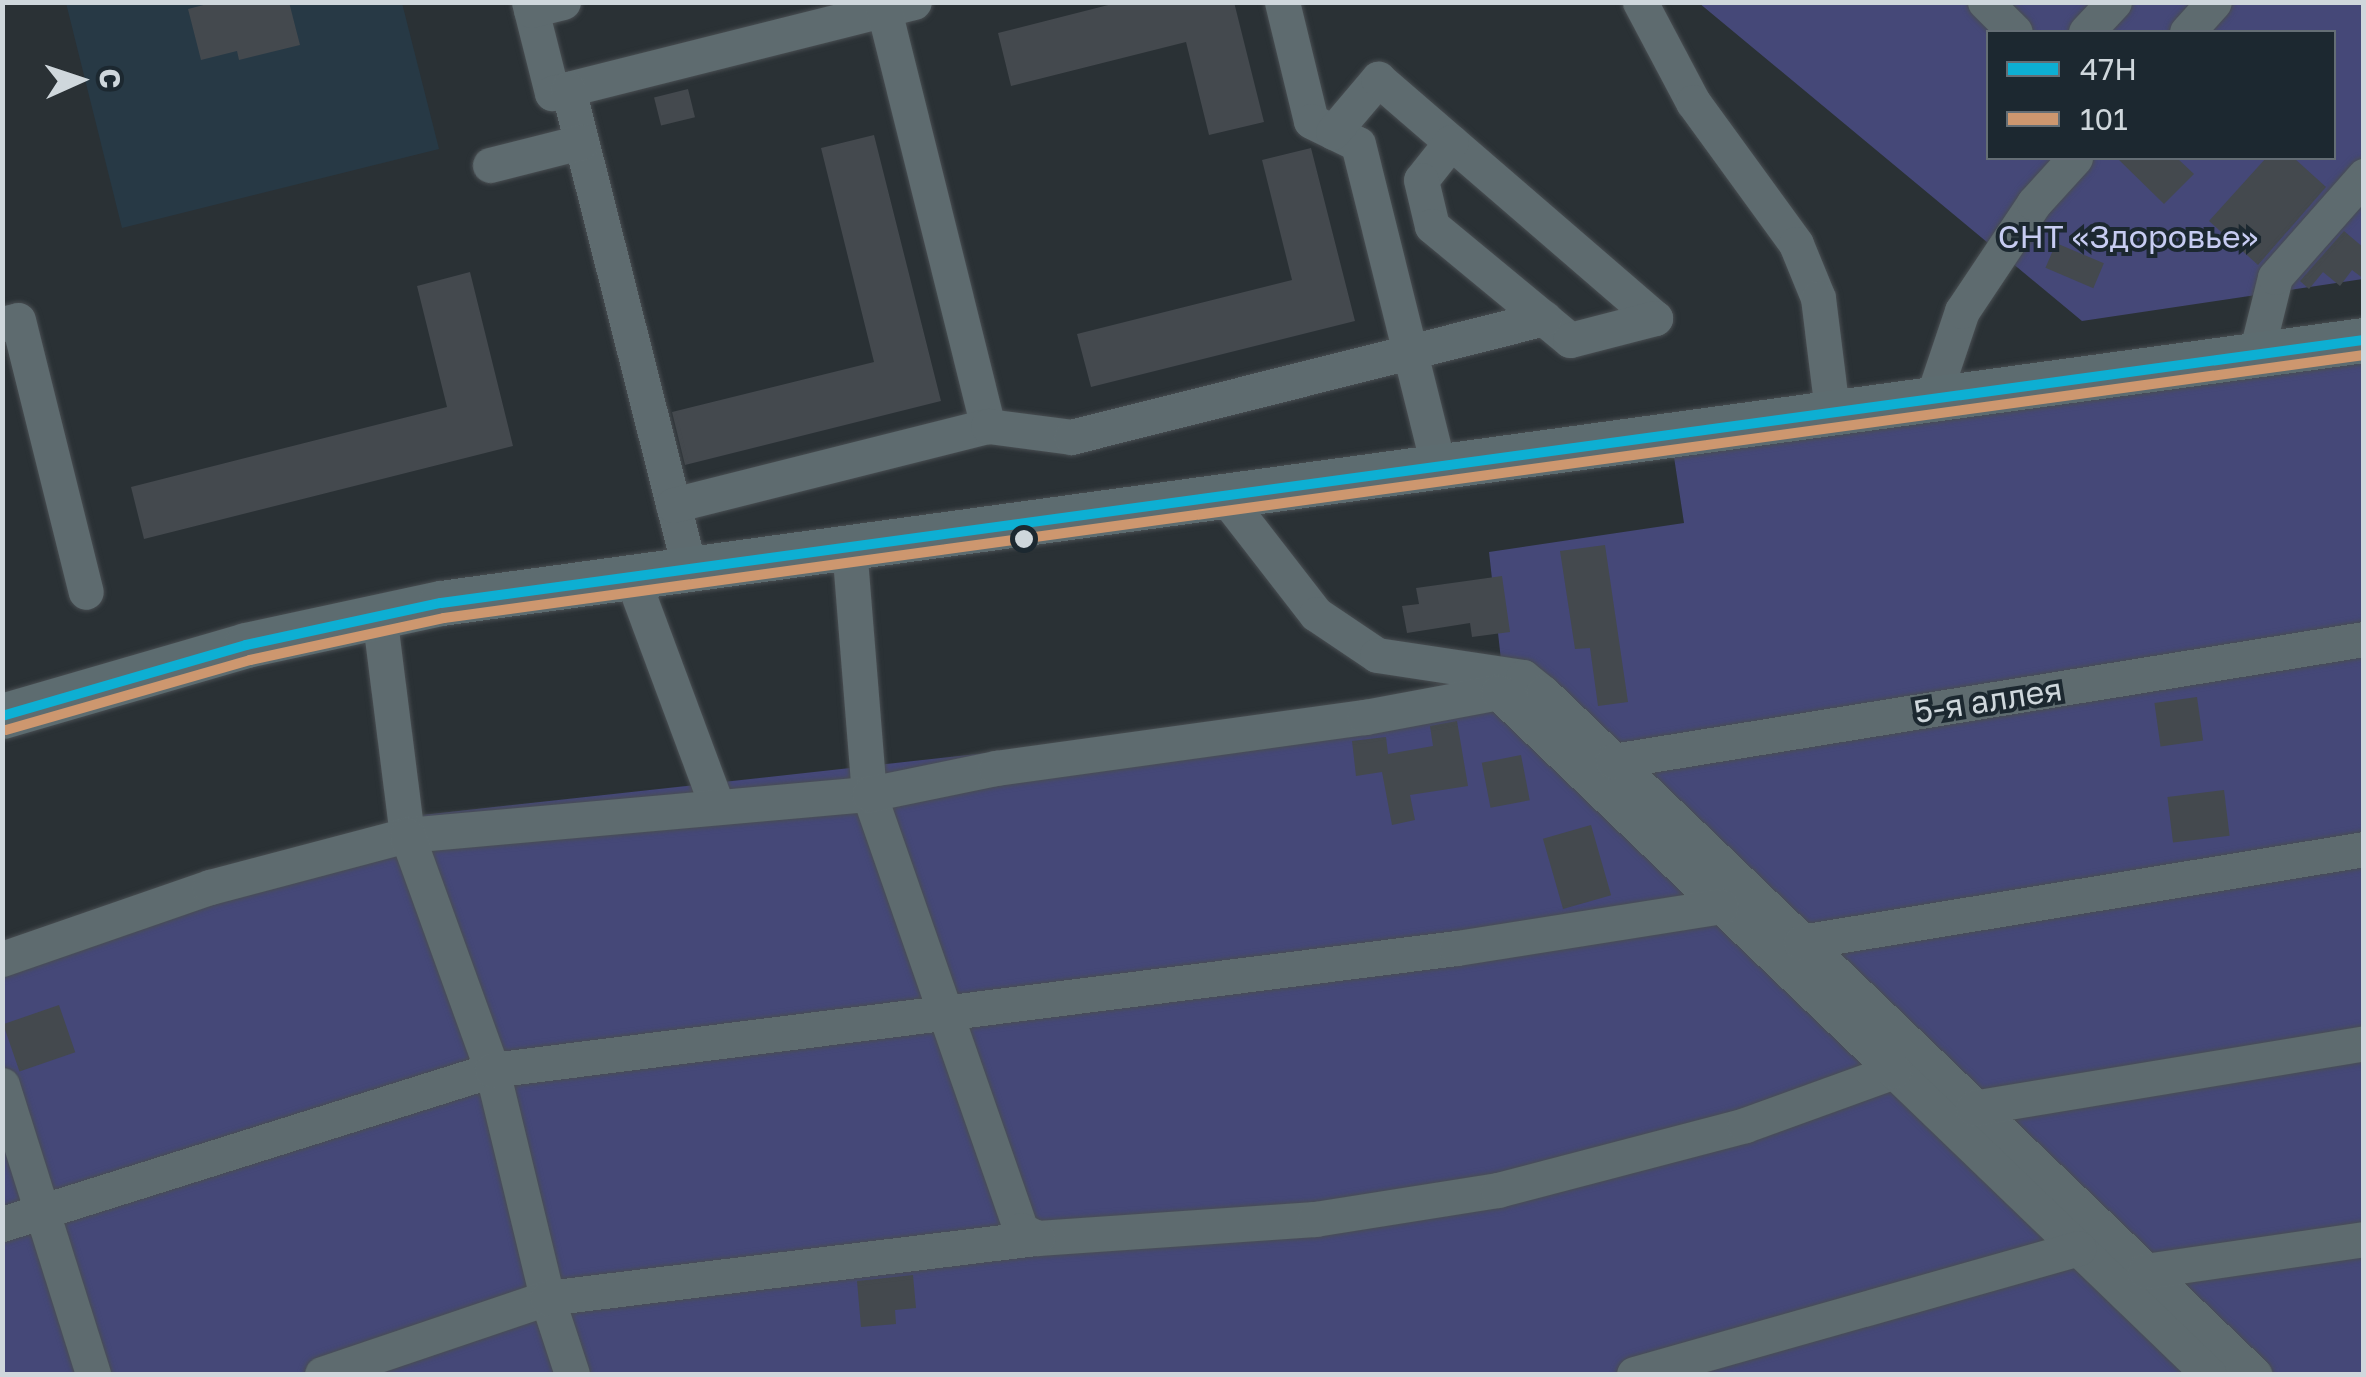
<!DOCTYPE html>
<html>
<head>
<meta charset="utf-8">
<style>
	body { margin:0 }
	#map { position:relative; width:2366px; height:1377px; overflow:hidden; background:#2a3135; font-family:"Golos Text",sans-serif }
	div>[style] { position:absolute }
	.built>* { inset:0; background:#273945 }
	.green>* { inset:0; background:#454878 }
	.building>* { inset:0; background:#44494e; transform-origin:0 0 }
	.roads { filter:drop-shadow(0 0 2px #494e52) drop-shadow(0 0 2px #494e52) }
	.minor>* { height:35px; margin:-17.5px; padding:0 17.5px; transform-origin:17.5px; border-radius:17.5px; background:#5e6b6f }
	.major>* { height:45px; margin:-22.5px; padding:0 22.5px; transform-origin:22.5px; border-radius:22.5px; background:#5d6c70 }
	.bus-1>* { height:10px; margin:-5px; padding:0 5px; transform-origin:5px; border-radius:5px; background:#0dafd3 }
	.bus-2>* { height:10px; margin:-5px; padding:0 5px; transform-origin:5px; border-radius:5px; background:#cd976f }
	.dots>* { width:28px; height:28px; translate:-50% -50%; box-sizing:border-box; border:5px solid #1c2830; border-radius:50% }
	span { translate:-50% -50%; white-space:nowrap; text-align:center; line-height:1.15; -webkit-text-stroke:8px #1c2830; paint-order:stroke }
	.park-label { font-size:32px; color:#c7ccf2 }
	.street-label { font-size:32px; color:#cfd7dc }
	.frame { position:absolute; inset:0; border:5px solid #cfd7dc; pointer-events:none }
	.legend { position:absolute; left:1986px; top:30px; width:350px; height:130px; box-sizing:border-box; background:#1c2830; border:2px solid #646e75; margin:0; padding:12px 18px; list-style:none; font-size:30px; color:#cfd7dc }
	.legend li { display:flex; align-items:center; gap:20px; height:50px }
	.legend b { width:50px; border:2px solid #646e75 }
	.north { position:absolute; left:30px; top:30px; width:100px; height:100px; -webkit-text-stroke:8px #1c2830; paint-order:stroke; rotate:87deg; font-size:28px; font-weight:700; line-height:40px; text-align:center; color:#cfd7dc }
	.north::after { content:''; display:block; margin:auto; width:35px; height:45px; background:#cfd7dc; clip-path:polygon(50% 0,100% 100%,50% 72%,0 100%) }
</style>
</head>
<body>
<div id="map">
	<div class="built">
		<i style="clip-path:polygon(66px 3px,402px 3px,439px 149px,122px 228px)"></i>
	</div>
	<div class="green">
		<i style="clip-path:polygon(evenodd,1699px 3px,2363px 3px,2363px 279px,2082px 321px,1699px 3px,1988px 32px,2334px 32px,2334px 158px,1988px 158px,1988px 32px)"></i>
		<i style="clip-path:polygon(2363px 356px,2363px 1374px,3px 1374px,2px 942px,413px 816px,1505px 696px,1489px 552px,1684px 523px,1674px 457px)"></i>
	</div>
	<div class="building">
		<i style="clip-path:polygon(215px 2px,289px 2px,300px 45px,239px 60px,237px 51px,201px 60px,188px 9px)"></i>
		<i style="clip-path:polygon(1120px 2px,1234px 2px,1264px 122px,1209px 135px,1186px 42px,1011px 86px,998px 33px)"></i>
		<i style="left:688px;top:89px;width:29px;height:35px;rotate:76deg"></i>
		<i style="clip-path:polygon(874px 135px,941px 401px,685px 465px,672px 412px,874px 362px,821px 148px)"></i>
		<i style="clip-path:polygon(1311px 148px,1355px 321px,1091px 387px,1077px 334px,1292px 280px,1262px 160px)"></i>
		<i style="clip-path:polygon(2117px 158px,2177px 158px,2194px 174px,2164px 204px)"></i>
		<i style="clip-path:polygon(2266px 158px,2294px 158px,2326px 187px,2258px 265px,2209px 221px)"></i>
		<i style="clip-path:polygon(2344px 231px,2364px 248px,2364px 279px,2352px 270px,2340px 286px,2323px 272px,2309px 289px,2300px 281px)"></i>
		<i style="left:2056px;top:243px;width:52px;height:27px;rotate:23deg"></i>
		<i style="clip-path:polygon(470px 272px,513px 446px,144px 539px,131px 487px,447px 407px,417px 286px)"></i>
		<i style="clip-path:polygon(1605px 545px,1628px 702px,1598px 706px,1590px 648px,1575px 649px,1560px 551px)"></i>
		<i style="clip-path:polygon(1502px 576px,1510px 632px,1472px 637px,1470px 623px,1407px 633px,1402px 606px,1419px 604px,1416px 588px)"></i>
		<i style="left:2197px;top:697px;width:44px;height:43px;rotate:82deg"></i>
		<i style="clip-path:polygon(1457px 721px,1468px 786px,1410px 795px,1415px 820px,1392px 825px,1382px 772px,1356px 776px,1352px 741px,1386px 737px,1388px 754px,1433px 746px,1430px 726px)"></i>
		<i style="left:1521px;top:755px;width:46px;height:40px;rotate:79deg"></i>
		<i style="left:2224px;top:790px;width:46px;height:57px;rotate:83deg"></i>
		<i style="left:1591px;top:825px;width:73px;height:50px;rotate:74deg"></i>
		<i style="left:59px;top:1005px;width:50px;height:59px;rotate:71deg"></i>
		<i style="clip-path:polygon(913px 1275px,916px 1308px,895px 1310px,896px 1324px,861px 1327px,857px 1281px)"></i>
	</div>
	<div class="roads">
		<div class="minor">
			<i style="left:529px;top:2px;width:94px;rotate:75.8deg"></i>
			<i style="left:552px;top:93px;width:373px;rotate:-14.1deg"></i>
			<i style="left:1282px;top:2px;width:122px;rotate:76.3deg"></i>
			<i style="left:1311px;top:121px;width:52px;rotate:26.1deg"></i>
			<i style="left:1358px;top:144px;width:334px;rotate:76deg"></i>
			<i style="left:1640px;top:2px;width:113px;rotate:62.1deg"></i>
			<i style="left:1693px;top:102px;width:175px;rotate:54deg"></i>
			<i style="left:1796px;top:244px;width:58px;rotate:67.8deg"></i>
			<i style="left:1818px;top:298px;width:114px;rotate:82.9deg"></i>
			<i style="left:1985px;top:2px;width:42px;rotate:45deg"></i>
			<i style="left:531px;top:10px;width:33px;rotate:-14deg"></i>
			<i style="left:884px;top:10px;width:429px;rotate:76deg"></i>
			<i style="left:2086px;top:32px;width:41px;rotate:-47deg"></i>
			<i style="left:2187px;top:32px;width:40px;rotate:-48deg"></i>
			<i style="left:568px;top:89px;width:493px;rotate:75.8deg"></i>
			<i style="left:1333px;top:132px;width:70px;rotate:-49.7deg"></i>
			<i style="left:1378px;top:79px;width:366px;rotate:40.8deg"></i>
			<i style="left:1451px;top:142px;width:48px;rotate:128.3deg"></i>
			<i style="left:1421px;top:180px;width:47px;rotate:76.6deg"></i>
			<i style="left:1432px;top:226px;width:179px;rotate:39.6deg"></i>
			<i style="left:1570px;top:340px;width:88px;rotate:-14.5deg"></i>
			<i style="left:490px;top:165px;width:94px;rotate:-14.2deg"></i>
			<i style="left:2px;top:324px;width:16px;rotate:-14deg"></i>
			<i style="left:18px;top:320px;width:280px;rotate:76deg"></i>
			<i style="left:2256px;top:354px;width:79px;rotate:-76.1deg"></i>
			<i style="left:2275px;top:277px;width:135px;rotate:-48.6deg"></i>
			<i style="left:1933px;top:397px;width:91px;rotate:-71.4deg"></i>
			<i style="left:1962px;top:311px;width:130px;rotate:-56.3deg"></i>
			<i style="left:2034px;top:203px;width:61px;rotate:-47.7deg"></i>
			<i style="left:1226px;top:498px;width:147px;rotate:52.2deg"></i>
			<i style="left:1316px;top:614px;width:73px;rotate:33.9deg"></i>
			<i style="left:1377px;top:655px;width:148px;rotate:8.6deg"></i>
			<i style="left:1523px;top:677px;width:26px;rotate:39deg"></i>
			<i style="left:1543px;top:693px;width:985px;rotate:43.77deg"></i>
			<i style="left:673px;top:505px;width:325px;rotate:-14.1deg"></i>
			<i style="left:988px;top:426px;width:84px;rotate:7.5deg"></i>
			<i style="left:1071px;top:437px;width:488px;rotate:-14.1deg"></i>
			<i style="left:849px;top:546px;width:249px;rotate:85.4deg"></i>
			<i style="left:869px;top:794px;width:462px;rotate:70.8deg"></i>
			<i style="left:1021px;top:1230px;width:18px;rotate:27deg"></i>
			<i style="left:1037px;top:1238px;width:279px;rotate:-3.9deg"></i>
			<i style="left:1315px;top:1219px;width:185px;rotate:-9deg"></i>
			<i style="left:1498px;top:1190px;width:255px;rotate:-14.7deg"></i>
			<i style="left:1745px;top:1125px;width:158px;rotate:-19.9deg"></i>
			<i style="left:1894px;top:1071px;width:437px;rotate:43.9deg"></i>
			<i style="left:631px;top:575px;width:243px;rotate:69.6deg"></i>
			<i style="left:379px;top:614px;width:223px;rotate:82.8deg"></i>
			<i style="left:407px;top:835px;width:464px;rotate:-5.1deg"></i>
			<i style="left:869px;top:794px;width:130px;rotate:-11.6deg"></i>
			<i style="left:996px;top:768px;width:373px;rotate:-7.9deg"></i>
			<i style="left:1365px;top:717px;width:135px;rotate:-10.6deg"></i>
			<i style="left:1498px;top:692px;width:548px;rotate:43.74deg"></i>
			<i style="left:1613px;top:761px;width:761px;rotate:-9.23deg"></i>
			<i style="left:1801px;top:942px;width:571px;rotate:-9.38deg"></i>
			<i style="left:2px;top:959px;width:220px;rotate:-19.1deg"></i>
			<i style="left:210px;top:887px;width:204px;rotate:-14.8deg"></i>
			<i style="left:407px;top:835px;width:250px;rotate:70.1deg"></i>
			<i style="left:492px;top:1070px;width:235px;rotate:76.4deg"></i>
			<i style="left:547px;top:1298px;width:80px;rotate:71.8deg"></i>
			<i style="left:2px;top:1085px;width:303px;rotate:72.5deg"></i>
			<i style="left:1973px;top:1108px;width:396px;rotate:-9.4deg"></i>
			<i style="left:2px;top:1224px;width:514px;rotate:-17.45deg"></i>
			<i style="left:492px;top:1070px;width:973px;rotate:-7.21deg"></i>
			<i style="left:1457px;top:948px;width:267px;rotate:-9deg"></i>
			<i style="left:2145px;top:1271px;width:221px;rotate:-8.3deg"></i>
			<i style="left:322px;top:1374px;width:237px;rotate:-18.7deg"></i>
			<i style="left:547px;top:1298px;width:494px;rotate:-7deg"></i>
			<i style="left:1634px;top:1374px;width:462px;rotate:-15.8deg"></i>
		</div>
		<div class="major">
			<i style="left:2px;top:716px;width:254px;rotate:-16.2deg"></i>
			<i style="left:246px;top:645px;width:199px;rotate:-12.2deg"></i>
			<i style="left:441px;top:603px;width:1941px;rotate:-7.79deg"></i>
		</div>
	</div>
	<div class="bus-1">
		<i style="left:2px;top:716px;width:254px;rotate:-16.2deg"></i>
		<i style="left:246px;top:645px;width:199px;rotate:-12.2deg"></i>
		<i style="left:441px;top:603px;width:1941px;rotate:-7.79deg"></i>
	</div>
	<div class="bus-2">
		<i style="left:6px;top:730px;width:254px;rotate:-16deg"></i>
		<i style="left:250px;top:660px;width:198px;rotate:-12.2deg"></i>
		<i style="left:444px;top:618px;width:1938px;rotate:-7.8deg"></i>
	</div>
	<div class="dots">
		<i style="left:1024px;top:539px;background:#cfd7dc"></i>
	</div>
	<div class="park-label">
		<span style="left:2128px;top:236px">СНТ «Здоровье»</span>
	</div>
	<div class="street-label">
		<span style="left:1988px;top:700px;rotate:-9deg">5-я аллея</span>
	</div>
	<div class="frame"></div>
	<ul class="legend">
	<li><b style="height:12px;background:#0dafd3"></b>47Н</li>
	<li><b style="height:12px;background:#cd976f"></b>101</li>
	</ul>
	<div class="north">С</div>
</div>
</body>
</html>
